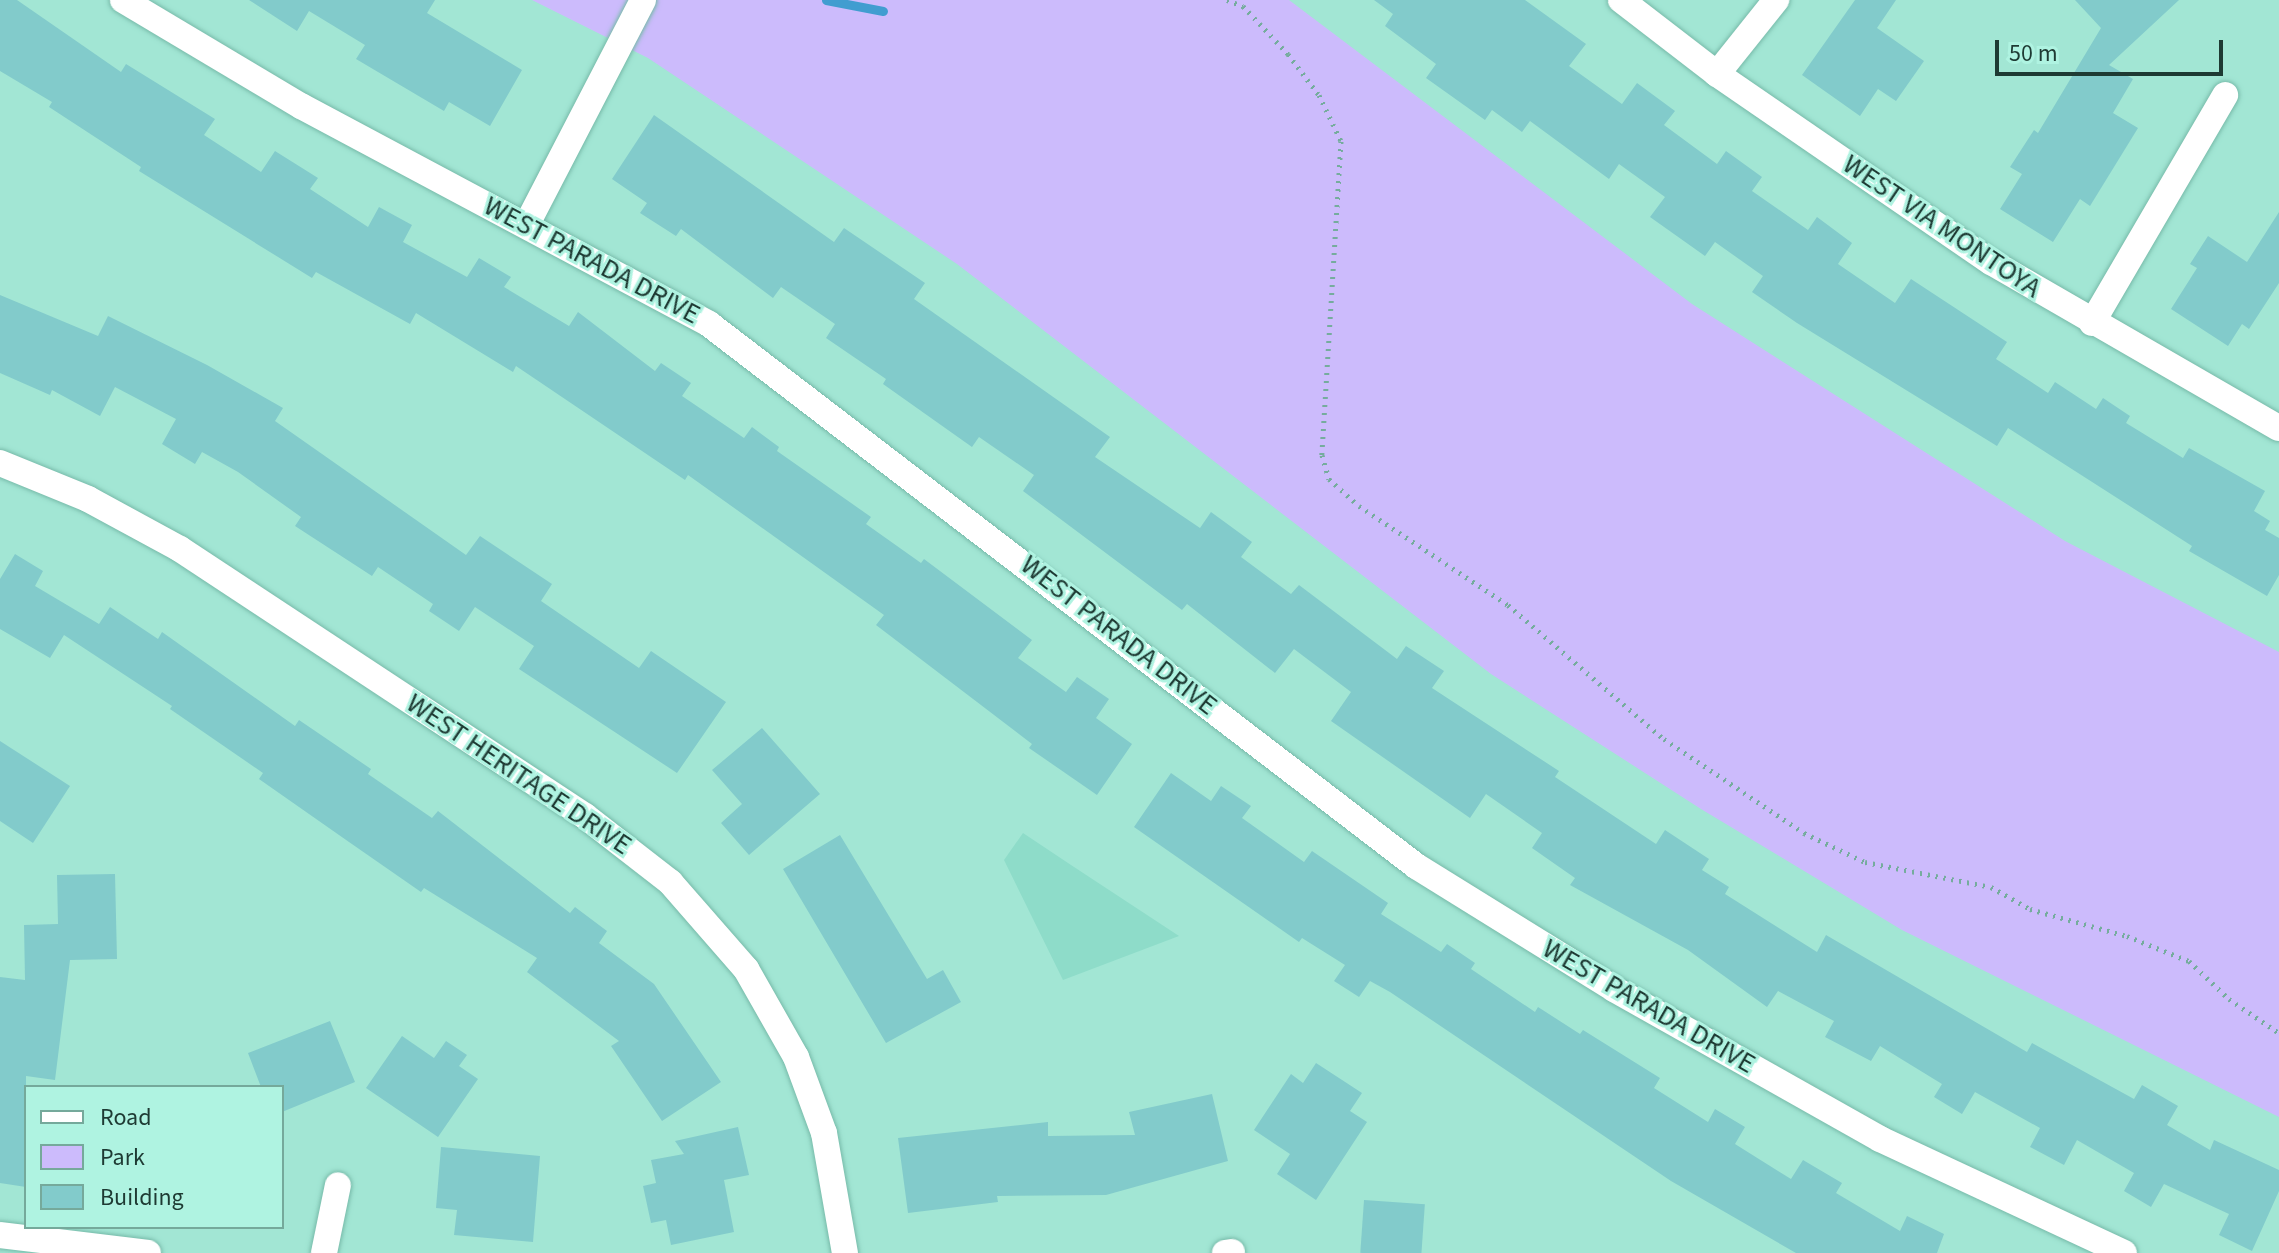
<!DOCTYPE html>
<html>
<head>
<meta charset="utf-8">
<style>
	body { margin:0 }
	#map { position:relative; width:2279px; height:1253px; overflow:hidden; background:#a2e6d4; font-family:"Source Sans 3",sans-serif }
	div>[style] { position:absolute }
	.built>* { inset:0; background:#8edcc9 }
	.green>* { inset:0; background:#ccbbfc }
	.stream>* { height:9px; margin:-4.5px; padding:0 4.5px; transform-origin:4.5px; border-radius:4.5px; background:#419dd0 }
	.building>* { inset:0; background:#82cbcb; transform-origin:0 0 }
	.path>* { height:5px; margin-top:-2.5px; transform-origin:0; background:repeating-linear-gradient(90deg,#75ac9d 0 2px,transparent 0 8px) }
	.roads { filter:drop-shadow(0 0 2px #77baa9) drop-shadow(0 0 2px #77baa9) }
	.minor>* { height:26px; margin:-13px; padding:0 13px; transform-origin:13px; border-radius:13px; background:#fff }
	span { translate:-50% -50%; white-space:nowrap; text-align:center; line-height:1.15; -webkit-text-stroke:6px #aff3e1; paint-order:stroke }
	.street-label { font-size:28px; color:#1e3a33 }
	.legend { position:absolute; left:24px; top:1085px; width:260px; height:144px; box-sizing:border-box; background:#aff3e1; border:2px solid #75a99b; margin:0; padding:10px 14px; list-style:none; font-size:24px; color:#1e3a33 }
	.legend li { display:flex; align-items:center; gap:16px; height:40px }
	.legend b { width:40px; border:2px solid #75a99b }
	.scale { position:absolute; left:1995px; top:40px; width:228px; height:36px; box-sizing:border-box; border:4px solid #1e3a33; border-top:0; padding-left:10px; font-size:24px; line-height:28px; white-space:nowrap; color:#1e3a33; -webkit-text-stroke:6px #aff3e1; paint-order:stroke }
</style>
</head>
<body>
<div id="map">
	<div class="built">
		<i style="clip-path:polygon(1023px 833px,1071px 865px,1179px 936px,1063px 980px,1004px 860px)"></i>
	</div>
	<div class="green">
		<i style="clip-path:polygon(532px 0,1289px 0,1692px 304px,2065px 541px,2279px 652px,2279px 1117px,1902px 930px,1701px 809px,1491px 674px,957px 264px,648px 58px)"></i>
	</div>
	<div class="stream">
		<i style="left:826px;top:0;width:58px;rotate:10.9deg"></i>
	</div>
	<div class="building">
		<i style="clip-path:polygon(0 0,17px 0,121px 72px,126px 64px,215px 119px,204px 135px,261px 172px,275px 151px,318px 178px,310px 189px,368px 227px,379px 207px,412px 225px,403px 242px,467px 277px,479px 258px,511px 277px,504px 287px,569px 326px,578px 312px,655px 371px,661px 363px,691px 383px,682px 396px,744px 438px,752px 427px,779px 447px,777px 451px,871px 517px,866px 524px,921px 563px,924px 559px,1032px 640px,1018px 658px,1066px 692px,1077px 677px,1109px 699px,1096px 718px,1132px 744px,1097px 795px,1029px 748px,1032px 744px,876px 625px,884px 615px,688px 475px,685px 480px,516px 366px,513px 372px,416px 313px,410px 324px,316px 272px,312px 278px,139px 171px,141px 167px,49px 107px,52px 102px,0 71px)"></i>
		<i style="clip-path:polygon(249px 0,435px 0,427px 13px,522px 70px,490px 126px,449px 102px,444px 111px,356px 59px,365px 45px,309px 11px,297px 31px)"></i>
		<i style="clip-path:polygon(1374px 0,1525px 0,1586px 44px,1569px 66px,1622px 104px,1637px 83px,1675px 111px,1664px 125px,1717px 164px,1726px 151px,1762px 177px,1752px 191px,1808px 230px,1817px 217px,1852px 243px,1838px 264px,1895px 303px,1911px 279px,2007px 342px,1996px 359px,2048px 393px,2055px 382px,2096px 409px,2103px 398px,2130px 416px,2126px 423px,2183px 458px,2189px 448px,2265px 491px,2254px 511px,2270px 521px,2265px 530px,2279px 538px,2279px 575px,2267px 596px,2189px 551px,2192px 546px,2008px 428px,1997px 446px,1797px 323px,1752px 292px,1763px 276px,1715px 242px,1705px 256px,1650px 217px,1665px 197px,1619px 164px,1609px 179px,1530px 121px,1522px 132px,1492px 110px,1485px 120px,1426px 78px,1436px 64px,1385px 26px,1393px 14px)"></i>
		<i style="clip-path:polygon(1855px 0,1896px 0,1877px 28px,1924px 61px,1896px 101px,1878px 89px,1860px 116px,1802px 75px)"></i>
		<i style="clip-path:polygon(2075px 0,2179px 0,2109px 65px,2133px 79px,2113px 113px,2138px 128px,2090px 206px,2080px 199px,2053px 242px,2000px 209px,2022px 174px,2010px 167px,2034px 130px,2038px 133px,2101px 28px)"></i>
		<i style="clip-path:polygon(654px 115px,834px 242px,844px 228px,925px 283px,914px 299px,1110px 437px,1095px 457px,1200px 528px,1211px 512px,1252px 542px,1241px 557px,1291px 594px,1299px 585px,1397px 659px,1406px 646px,1444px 671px,1432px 688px,1559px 771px,1555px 777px,1656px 844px,1665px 830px,1709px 859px,1702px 870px,1729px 887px,1725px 894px,1817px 952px,1826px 935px,2027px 1052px,2032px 1043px,2134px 1099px,2142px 1085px,2178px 1106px,2167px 1125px,2210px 1150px,2214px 1140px,2279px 1170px,2279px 1191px,2252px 1251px,2219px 1235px,2229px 1214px,2164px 1184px,2151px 1207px,2124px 1191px,2134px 1173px,2077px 1140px,2064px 1165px,2030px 1147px,2040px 1128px,1975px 1092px,1962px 1114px,1934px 1097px,1942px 1084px,1880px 1046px,1871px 1061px,1825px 1037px,1834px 1021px,1778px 991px,1767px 1007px,1688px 950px,1570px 885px,1575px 878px,1532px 848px,1542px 833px,1486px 794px,1470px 818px,1331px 721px,1351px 692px,1294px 649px,1275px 673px,1187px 604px,1182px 610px,1023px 491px,1034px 475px,979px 437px,972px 447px,883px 384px,886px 379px,826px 338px,835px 324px,781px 287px,773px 298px,681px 229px,676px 236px,640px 213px,647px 203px,612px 179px)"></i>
		<i style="clip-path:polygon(2279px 212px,2279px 283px,2249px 329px,2242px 324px,2228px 346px,2171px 309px,2197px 268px,2190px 264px,2208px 236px,2247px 262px)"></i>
		<i style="clip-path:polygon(0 295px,98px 336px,108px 316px,207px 365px,283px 408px,275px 421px,466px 555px,480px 536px,552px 584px,541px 601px,639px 668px,651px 651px,726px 702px,677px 773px,519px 669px,534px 646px,475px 607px,459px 631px,429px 611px,433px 604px,378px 567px,372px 576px,295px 526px,301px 517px,238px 472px,202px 452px,195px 464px,162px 444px,176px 419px,115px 387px,100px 416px,52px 390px,50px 395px,0 373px)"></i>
		<i style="clip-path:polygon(15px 554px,43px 571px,35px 586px,99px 624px,110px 607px,158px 639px,162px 632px,295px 726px,299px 720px,371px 769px,368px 774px,432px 818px,438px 811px,570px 913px,575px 907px,607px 931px,599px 943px,654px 984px,721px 1082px,662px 1121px,611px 1046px,619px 1041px,527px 972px,537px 958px,424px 888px,421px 892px,349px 842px,259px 779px,263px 773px,170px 709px,172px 706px,64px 635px,50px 658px,0 629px,0 579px)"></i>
		<i style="clip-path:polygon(762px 728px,820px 794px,749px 855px,721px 823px,742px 804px,712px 770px)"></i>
		<i style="clip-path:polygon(0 741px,70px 786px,33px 843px,0 821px)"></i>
		<i style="clip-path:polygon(1171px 773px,1211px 801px,1221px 786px,1251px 806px,1242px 818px,1304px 862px,1312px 851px,1388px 903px,1381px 914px,1441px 952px,1447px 944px,1475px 963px,1471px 969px,1535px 1012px,1538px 1007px,1580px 1034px,1583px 1030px,1660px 1078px,1654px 1088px,1708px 1122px,1715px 1109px,1745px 1127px,1735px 1144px,1791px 1179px,1803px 1160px,1842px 1183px,1836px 1193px,1900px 1231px,1907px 1216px,1944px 1234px,1937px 1253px,1796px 1253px,1671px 1181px,1390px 992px,1370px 981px,1359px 997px,1334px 981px,1345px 965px,1302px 938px,1299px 942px,1134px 827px)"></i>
		<i style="clip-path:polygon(840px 835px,927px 979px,943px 970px,961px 1002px,886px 1043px,783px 869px)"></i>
		<i style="clip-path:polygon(115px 874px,117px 959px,70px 960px,55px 1080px,26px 1076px,26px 1187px,0 1183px,0 977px,25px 980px,24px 925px,58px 924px,57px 875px)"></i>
		<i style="clip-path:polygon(330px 1021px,355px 1082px,282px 1112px,282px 1087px,261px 1087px,248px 1053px)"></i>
		<i style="clip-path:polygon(402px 1036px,434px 1058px,446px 1041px,467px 1055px,459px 1066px,478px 1079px,438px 1137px,366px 1088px)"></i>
		<i style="clip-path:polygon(1316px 1063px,1362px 1093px,1350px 1111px,1367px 1122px,1316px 1200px,1277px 1174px,1290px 1154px,1254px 1130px,1291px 1074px,1303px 1083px)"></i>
		<i style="clip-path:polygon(1212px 1094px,1228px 1161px,1106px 1195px,997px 1196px,998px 1202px,908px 1213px,898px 1138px,1048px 1122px,1048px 1136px,1135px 1135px,1129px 1112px)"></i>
		<i style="clip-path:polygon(738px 1127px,749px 1175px,724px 1180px,734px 1232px,671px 1245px,666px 1220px,651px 1223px,643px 1186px,656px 1183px,651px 1160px,684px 1154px,675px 1141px)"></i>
		<i style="clip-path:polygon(441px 1147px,540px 1156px,533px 1242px,454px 1235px,457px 1210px,436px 1208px)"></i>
		<i style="left:1364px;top:1200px;width:61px;height:53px;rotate:4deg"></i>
	</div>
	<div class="path">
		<i style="left:1227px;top:0;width:17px;rotate:21deg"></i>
		<i style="left:1243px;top:6px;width:66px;rotate:46.8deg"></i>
		<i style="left:1288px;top:54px;width:51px;rotate:52.9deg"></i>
		<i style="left:1319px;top:95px;width:51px;rotate:64.4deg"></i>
		<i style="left:1341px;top:141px;width:315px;rotate:93.5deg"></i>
		<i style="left:1322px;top:455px;width:25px;rotate:74deg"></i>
		<i style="left:1329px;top:479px;width:40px;rotate:42deg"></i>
		<i style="left:1359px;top:506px;width:179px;rotate:33.6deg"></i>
		<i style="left:1508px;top:605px;width:206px;rotate:40.7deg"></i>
		<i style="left:1664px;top:739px;width:169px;rotate:33.9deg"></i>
		<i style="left:1804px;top:833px;width:68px;rotate:25.4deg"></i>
		<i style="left:1865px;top:862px;width:128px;rotate:11.2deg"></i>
		<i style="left:1991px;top:887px;width:45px;rotate:29.4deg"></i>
		<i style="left:2030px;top:909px;width:101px;rotate:15.6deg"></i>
		<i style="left:2127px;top:936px;width:67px;rotate:22deg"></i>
		<i style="left:2189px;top:961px;width:55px;rotate:43.5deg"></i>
		<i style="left:2229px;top:999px;width:60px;rotate:34.2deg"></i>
	</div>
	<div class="roads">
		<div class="minor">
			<i style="left:123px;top:0;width:207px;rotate:30.8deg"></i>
			<i style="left:301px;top:106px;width:463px;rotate:28.1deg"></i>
			<i style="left:709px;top:324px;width:891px;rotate:37.47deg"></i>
			<i style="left:1416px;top:866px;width:233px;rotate:31.8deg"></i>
			<i style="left:1614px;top:989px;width:305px;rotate:29.4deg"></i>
			<i style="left:1880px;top:1139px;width:269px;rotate:25deg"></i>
			<i style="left:1621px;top:0;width:121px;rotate:37.6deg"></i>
			<i style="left:1717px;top:74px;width:332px;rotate:34.5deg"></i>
			<i style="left:1991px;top:262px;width:332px;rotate:30deg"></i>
			<i style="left:1717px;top:74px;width:95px;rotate:-51.4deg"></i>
			<i style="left:527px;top:224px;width:252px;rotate:-62.6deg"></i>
			<i style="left:2092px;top:323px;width:264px;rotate:-59.7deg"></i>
			<i style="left:0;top:463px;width:95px;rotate:22.2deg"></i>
			<i style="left:88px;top:499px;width:105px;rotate:28.5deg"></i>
			<i style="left:180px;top:549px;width:485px;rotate:33.4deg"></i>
			<i style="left:585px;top:816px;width:108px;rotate:37.8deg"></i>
			<i style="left:670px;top:882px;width:116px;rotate:48.9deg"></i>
			<i style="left:746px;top:969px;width:101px;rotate:60.4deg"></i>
			<i style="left:796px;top:1057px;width:81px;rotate:69.8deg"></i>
			<i style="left:824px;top:1133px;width:122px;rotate:80.1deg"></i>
			<i style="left:0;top:1235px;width:149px;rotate:6.9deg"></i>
			<i style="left:324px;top:1253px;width:69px;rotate:-78.4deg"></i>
			<i style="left:1225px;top:1253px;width:7px;rotate:-8deg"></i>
		</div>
	</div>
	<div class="street-label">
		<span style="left:1942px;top:226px;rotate:34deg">WEST VIA MONTOYA</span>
		<span style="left:592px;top:260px;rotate:28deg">WEST PARADA DRIVE</span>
		<span style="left:1119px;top:635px;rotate:38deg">WEST PARADA DRIVE</span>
		<span style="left:519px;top:774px;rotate:34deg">WEST HERITAGE DRIVE</span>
		<span style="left:1649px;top:1006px;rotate:30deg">WEST PARADA DRIVE</span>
	</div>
	<ul class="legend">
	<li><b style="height:10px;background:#fff"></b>Road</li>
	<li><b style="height:22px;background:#ccbbfc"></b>Park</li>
	<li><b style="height:22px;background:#82cbcb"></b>Building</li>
	</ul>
	<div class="scale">50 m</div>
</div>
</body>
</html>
